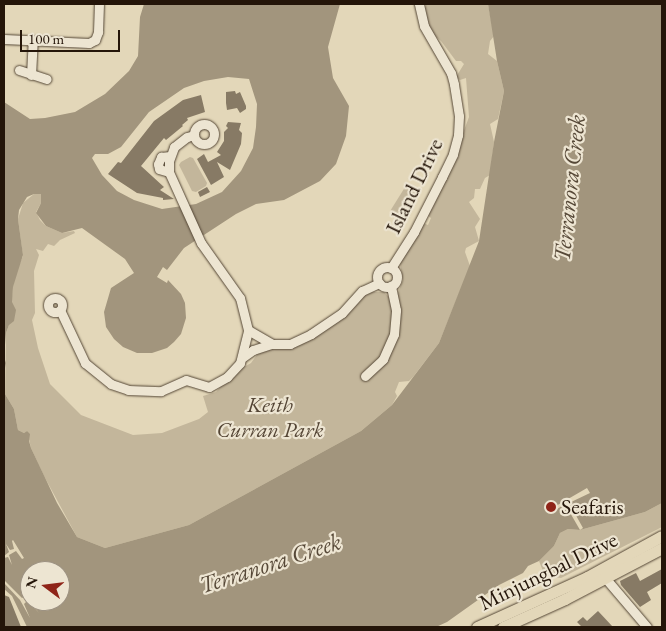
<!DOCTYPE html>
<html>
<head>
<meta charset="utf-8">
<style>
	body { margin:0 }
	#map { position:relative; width:666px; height:631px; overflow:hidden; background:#e3d7b9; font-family:"EB Garamond",serif }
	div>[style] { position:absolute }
	.green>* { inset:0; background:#c3b69b; transform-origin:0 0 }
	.water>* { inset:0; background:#a2957d }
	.pier>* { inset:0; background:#e3d7b9 }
	.building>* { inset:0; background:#877a65 }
	.roads { filter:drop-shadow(0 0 1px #544635) drop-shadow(0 0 1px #544635) }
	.minor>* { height:9px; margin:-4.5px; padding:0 4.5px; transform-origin:4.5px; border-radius:4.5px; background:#ede5d2 }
	.minor>.ring { margin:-4.5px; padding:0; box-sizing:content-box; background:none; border:9px solid #ede5d2; border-radius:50% }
	.major>* { height:11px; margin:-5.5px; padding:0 5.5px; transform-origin:5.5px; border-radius:5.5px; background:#e3d7b9 }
	.dots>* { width:14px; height:14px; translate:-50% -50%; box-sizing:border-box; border:2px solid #ede5d2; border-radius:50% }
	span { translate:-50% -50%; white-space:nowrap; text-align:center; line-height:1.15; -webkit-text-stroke:4.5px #ede5d2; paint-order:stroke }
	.street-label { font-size:22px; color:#241509 }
	.park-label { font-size:22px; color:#544535; font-style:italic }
	.poi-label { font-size:22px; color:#241509 }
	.left { translate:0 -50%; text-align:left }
	.water-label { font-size:24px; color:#564837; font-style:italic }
	.frame { position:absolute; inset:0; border:5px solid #241509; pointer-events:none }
	.north { position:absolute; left:20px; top:561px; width:50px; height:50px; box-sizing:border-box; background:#ede5d2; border:1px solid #9d9282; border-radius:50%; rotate:285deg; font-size:14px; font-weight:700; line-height:20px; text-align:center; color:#241509 }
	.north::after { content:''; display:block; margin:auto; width:18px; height:22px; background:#8f2418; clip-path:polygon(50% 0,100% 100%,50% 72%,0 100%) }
	.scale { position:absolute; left:20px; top:30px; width:100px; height:22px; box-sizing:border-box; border:2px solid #241509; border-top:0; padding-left:6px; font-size:15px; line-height:18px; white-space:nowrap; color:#241509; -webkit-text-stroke:4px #ede5d2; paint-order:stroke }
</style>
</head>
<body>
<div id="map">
	<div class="green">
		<i style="clip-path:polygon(426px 4px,488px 4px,494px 36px,490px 41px,488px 54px,497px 61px,504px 91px,498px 119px,490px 124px,494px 142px,490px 175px,485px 178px,480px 189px,475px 189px,474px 198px,469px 202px,480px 219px,475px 227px,479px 241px,466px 248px,465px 252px,470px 266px,439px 343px,413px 377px,409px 381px,399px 382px,395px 392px,397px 396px,392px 405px,361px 431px,189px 525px,105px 548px,77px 537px,44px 476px,31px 448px,27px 431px,24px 433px,18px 430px,14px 409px,5px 394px,6px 333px,9px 325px,14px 277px,23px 256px,18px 219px,23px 203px,34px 194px,41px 194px,41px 203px,36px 212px,40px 220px,46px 226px,62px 233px,74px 231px,75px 233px,60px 240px,54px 246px,48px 244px,43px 251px,36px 249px,39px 255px,34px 271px,35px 313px,32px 320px,38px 348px,50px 384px,81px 415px,133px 435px,162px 433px,199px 419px,208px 412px,203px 396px,216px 392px,232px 374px,251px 363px,262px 348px,310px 339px,328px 328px,359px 299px,372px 292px,384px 292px,391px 299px,397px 295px,403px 280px,400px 264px,402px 260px,423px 223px,428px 225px,431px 218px,427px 215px,453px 160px,469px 117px,466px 78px,460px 80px,456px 77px,464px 64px,461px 61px,456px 61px,441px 41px,428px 30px,424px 12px)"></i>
		<i style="clip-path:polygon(190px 157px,193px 158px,207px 183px,206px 186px,196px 192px,192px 191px,179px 165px,181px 162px)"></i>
		<i style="left:407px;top:184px;width:15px;height:31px;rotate:32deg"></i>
		<i style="clip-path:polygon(662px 503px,662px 527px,561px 578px,545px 576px,539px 561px,554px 546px,560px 533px,568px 529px,580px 530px,645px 512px)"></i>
	</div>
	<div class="water">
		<i style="clip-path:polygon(evenodd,144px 4px,340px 4px,328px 47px,333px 78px,349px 106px,346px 136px,336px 164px,320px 181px,284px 200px,256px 204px,236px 214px,184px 248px,167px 270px,163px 267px,157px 277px,167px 283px,168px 280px,181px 294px,185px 303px,186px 318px,181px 334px,174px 342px,167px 348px,152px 353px,137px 353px,123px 347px,114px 339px,106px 327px,104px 312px,111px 288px,134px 273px,125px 259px,82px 228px,62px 233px,46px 226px,36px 213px,41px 203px,41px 194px,34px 194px,27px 197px,19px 210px,18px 219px,23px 255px,13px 287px,12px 302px,16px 310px,14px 321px,9px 325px,6px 333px,4px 357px,6px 363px,4px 373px,4px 102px,30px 119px,45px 118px,75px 112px,105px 94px,129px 71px,138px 56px,140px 17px,144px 4px,228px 77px,249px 79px,257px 104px,256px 127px,253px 148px,241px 171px,222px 192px,196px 204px,162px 209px,134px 200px,117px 191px,102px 175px,92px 158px,95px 154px,108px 154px,121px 147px,149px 112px,184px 88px,204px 81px,228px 77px)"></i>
		<i style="clip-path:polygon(evenodd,488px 4px,662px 4px,662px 503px,645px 512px,580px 530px,568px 529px,560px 533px,554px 546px,539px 561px,528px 566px,523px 573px,499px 585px,447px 622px,436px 627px,27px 627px,12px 596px,4px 589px,4px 387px,5px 394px,14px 409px,18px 430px,24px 433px,27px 431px,30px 434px,29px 441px,31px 448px,57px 503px,77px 537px,105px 548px,189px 525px,361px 431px,392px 405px,439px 343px,479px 241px,494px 142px,504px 91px,497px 61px,488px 4px,30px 571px,60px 571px,60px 601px,30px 601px,30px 571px)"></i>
	</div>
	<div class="pier">
		<i style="clip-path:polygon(587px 488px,590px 493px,569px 503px,583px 528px,580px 530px,565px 504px,551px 513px,549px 510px)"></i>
		<i style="clip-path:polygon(13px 540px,24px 558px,22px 559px,16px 551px,9px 555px,12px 565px,8px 557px,4px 558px,4px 556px,9px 552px,6px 544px,10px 550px,14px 549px,12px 541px)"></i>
		<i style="clip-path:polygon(4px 580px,22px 598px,28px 595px,25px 585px,30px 592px,30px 601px,39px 613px,28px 600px,24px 604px,30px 618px,20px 600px,4px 583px)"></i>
	</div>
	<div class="building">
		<i style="clip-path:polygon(235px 91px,236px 94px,240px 92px,246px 106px,246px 109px,240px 113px,237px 108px,227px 110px,226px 103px,226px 92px)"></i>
		<i style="clip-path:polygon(201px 95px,205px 112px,187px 118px,188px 120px,182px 125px,183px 126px,166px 140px,164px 138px,141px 166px,164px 187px,160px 190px,174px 199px,163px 200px,163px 198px,137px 193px,108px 174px,118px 162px,121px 163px,154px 121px,183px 100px)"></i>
		<i style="clip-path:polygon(228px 122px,241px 123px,239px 130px,242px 133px,241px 144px,230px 170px,217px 162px,224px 177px,211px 185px,197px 159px,204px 154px,208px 162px,221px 155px,217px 152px,224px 141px,224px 132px,228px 128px,226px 126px)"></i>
		<i style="clip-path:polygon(207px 187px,210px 192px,200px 197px,198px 192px)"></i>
		<i style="clip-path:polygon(662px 569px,662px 583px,647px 592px,651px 600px,640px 607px,621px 585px,620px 581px,636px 573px,640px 581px)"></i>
		<i style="clip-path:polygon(4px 595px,9px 597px,21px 627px,4px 627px)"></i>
		<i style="clip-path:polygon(598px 611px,613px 627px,582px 627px,577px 622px,583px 617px,587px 621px)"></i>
	</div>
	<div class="roads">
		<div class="minor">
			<i style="left:4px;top:39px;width:85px;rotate:2.7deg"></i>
			<i style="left:89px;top:43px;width:7px;rotate:-27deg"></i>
			<i style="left:95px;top:40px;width:9px;rotate:-69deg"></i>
			<i style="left:98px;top:32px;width:28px;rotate:-88deg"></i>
			<i style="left:19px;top:70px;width:29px;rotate:18deg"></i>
			<i style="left:31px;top:75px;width:34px;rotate:-87deg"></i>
			<i class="ring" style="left:194px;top:124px;width:11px;height:11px"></i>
			<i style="left:169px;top:172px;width:10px;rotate:-163deg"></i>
			<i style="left:159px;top:169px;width:5px;rotate:-101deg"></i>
			<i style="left:158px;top:164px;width:8px;rotate:-67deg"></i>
			<i style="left:161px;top:157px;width:9px;rotate:-6deg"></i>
			<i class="ring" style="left:377px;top:267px;width:11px;height:11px"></i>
			<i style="left:391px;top:268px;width:43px;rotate:-57.4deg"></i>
			<i style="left:414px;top:232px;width:62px;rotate:-63deg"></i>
			<i style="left:442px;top:177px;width:25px;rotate:-64deg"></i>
			<i style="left:453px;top:154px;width:20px;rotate:-75deg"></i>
			<i style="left:458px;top:135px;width:19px;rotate:-87deg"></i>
			<i style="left:459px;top:116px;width:32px;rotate:-99deg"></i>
			<i style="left:454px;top:84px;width:11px;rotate:-105deg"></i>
			<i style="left:451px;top:73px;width:54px;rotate:-119.9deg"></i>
			<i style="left:424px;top:26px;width:23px;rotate:-103deg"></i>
			<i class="ring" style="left:48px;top:298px;width:5px;height:5px"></i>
			<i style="left:60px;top:310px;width:59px;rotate:64.7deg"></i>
			<i style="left:85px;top:363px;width:33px;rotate:39deg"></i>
			<i style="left:111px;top:384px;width:18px;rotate:19deg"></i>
			<i style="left:128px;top:390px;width:33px;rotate:2deg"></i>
			<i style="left:161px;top:391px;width:27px;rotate:-24deg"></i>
			<i style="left:186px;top:380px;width:24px;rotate:17deg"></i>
			<i style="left:209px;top:387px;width:21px;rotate:-29deg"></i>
			<i style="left:227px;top:377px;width:19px;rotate:-47deg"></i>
			<i style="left:240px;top:363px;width:34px;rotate:-76deg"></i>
			<i style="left:248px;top:330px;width:33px;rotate:-104deg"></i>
			<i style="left:240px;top:298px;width:67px;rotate:-125.3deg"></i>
			<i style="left:201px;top:243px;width:78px;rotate:-114.3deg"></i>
			<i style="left:169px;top:172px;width:11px;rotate:-90deg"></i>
			<i style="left:169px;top:161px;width:15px;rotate:-70deg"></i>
			<i style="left:174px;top:147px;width:16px;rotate:-38deg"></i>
			<i style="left:187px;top:137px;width:7px;rotate:-16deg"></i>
			<i style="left:248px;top:330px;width:28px;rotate:30deg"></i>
			<i style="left:272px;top:344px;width:18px"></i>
			<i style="left:290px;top:344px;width:23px;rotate:-25deg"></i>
			<i style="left:311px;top:334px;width:37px;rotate:-34deg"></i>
			<i style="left:342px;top:313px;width:30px;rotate:-48deg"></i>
			<i style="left:362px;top:291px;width:19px;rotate:-25deg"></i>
			<i style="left:243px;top:357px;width:12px;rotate:-35deg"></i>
			<i style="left:253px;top:350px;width:20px;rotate:-18deg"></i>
			<i style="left:365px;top:376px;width:25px;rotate:-43deg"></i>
			<i style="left:383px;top:359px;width:27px;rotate:-66deg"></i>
			<i style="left:394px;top:334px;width:24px;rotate:-85deg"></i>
			<i style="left:396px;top:310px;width:25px;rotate:-102deg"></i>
			<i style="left:601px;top:573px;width:71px;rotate:49.6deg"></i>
		</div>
		<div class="major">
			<i style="left:477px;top:627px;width:121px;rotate:-24.4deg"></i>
			<i style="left:587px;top:577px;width:85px;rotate:-28.7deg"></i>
			<i style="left:503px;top:627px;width:68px;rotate:-24.3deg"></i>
			<i style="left:565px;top:599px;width:110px;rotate:-27.7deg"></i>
		</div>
	</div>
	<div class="dots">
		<i style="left:551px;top:507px;background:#8f2418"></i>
	</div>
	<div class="street-label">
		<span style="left:414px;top:186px;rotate:-64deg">Island Drive</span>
		<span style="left:548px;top:571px;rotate:-26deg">Minjungbal Drive</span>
	</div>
	<div class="park-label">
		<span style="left:270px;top:417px">Keith<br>Curran Park</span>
	</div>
	<div class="poi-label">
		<span class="left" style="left:561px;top:507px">Seafaris</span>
	</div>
	<div class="water-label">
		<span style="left:569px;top:188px;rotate:-84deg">Terranora Creek</span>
		<span style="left:270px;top:563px;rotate:-18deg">Terranora Creek</span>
	</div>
	<div class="frame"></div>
	<div class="north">N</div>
	<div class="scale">100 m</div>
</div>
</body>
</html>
